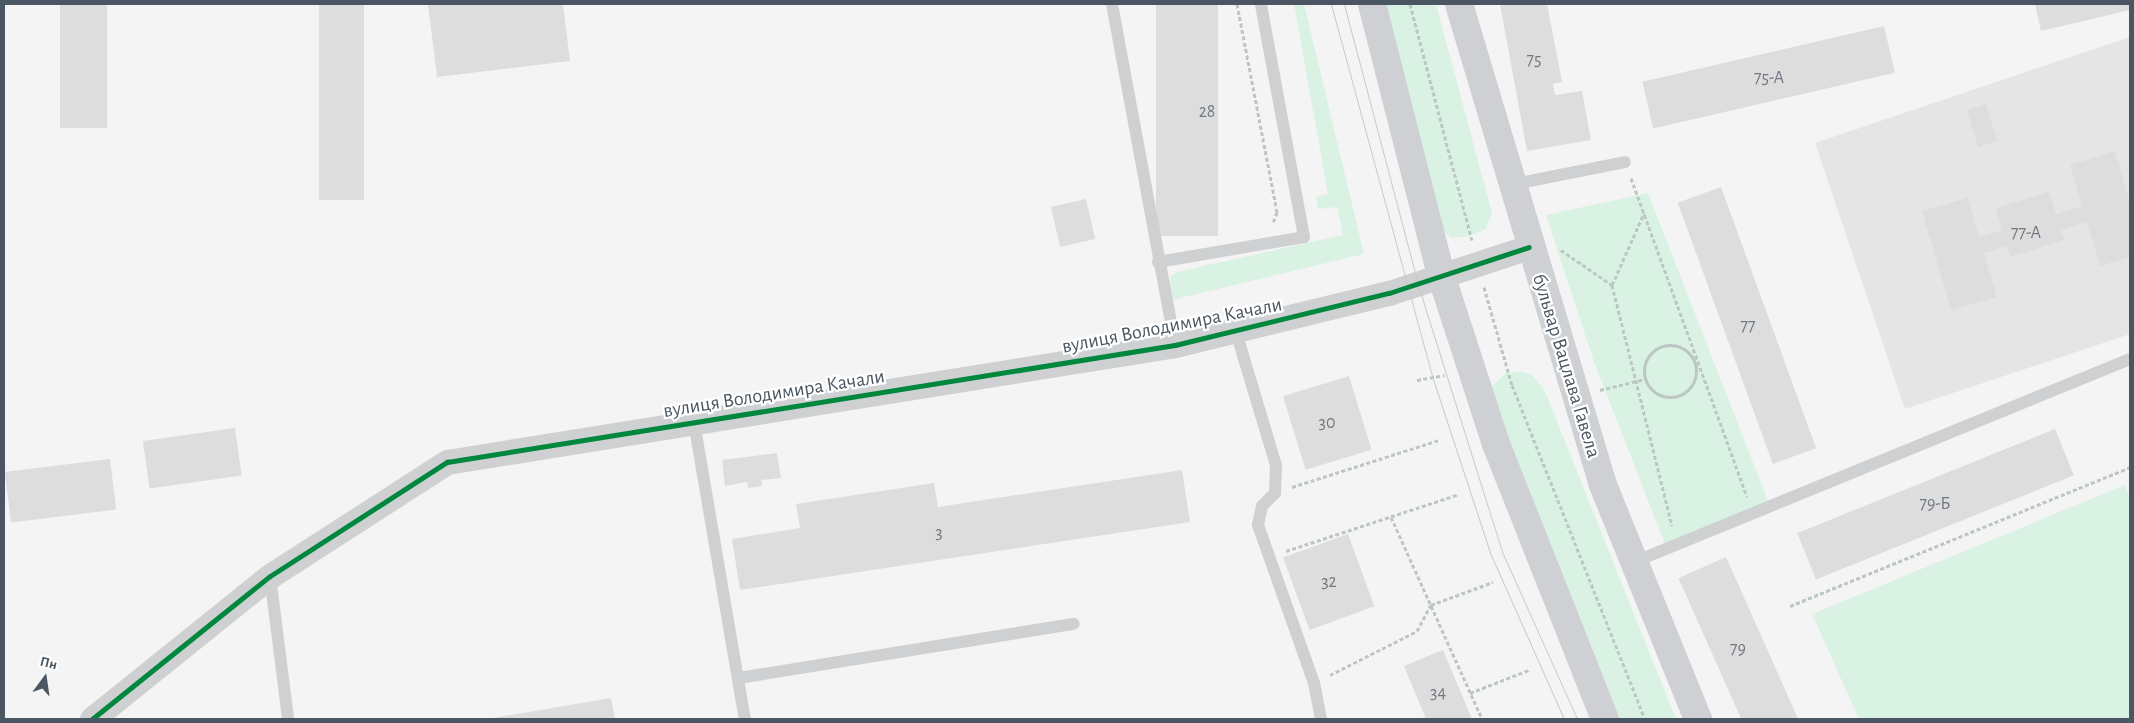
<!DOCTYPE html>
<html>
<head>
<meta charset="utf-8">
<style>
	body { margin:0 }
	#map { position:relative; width:2134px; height:723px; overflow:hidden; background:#f4f4f4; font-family:"Alegreya Sans",sans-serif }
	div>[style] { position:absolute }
	.education>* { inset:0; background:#e6e5e6 }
	.green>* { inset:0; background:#d9f2e3 }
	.building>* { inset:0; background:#ddddde; transform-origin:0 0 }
	.path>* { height:3px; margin-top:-1.5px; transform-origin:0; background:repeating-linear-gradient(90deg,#bcc7c4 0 4px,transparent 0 6.5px) }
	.path>.ring { margin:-1.5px; padding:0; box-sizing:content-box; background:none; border:3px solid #bcc7c4; border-radius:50% }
	.service>* { height:12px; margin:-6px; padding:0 6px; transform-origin:6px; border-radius:6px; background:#ced0d2 }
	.minor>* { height:25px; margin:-12.5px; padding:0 12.5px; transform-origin:12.5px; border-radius:12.5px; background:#ced0d2 }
	.secondary>* { height:28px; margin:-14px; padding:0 14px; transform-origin:14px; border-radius:14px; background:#ced0d4 }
	.tram>* { height:1px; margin:-0.5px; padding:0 0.5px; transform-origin:0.5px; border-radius:0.5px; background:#c9cacc }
	.cycleway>* { height:5px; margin:-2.5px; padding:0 2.5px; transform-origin:2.5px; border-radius:2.5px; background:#00873e }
	span { translate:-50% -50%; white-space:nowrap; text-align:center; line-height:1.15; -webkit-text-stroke:4.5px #fff; paint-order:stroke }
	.number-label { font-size:18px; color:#707881 }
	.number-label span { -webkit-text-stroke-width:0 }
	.street-label { font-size:20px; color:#4a5661 }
	.frame { position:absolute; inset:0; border:5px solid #4a5661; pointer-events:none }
	.north { position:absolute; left:20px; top:653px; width:50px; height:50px; -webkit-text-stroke:4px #fff; paint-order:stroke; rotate:14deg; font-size:14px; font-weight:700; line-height:20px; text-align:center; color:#4a5661 }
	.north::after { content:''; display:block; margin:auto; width:18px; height:22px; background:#4a5661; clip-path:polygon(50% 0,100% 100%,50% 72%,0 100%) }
</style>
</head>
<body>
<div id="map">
	<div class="education">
		<i style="clip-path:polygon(2130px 37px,2130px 334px,1905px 409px,1815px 143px)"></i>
	</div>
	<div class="green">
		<i style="clip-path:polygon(1294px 4px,1304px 4px,1364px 254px,1172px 300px,1170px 277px,1177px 272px,1343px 235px,1337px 207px,1318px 209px,1316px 197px,1328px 194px)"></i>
		<i style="clip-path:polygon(1386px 4px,1436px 4px,1492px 213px,1485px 230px,1469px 236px,1451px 238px,1439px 227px)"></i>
		<i style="clip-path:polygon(1648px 193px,1768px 501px,1665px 544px,1594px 362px,1546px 215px)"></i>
		<i style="clip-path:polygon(1519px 371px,1532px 375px,1544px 389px,1676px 719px,1612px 719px,1490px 409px,1491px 388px,1504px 374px)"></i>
		<i style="clip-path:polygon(2125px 485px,2130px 498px,2130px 719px,1859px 719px,1812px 614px)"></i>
	</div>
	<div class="building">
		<i style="left:60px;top:4px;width:47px;height:124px"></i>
		<i style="left:319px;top:4px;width:45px;height:196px"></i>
		<i style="clip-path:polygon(428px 4px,563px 4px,570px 61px,437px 77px)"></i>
		<i style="left:1156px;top:4px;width:62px;height:232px"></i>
		<i style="clip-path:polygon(1500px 4px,1547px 4px,1562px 82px,1553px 84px,1555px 95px,1582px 91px,1591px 140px,1527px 151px)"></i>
		<i style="clip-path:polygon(2035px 4px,2130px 4px,2130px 10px,2041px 31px)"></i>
		<i style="left:1884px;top:26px;width:48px;height:248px;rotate:77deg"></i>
		<i style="left:1986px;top:104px;width:39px;height:20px;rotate:73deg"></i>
		<i style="clip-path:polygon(2115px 151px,2130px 203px,2130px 257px,2100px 266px,2087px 222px,2061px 230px,2064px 240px,2010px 257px,2007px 246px,1984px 253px,1997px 297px,1951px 310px,1922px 211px,1968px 198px,1979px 237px,2002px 230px,1996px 208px,2049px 192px,2056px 214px,2082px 206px,2070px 165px)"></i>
		<i style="left:1721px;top:187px;width:278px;height:46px;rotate:70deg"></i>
		<i style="left:1086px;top:199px;width:41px;height:36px;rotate:77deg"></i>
		<i style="left:1349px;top:376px;width:77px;height:69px;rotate:73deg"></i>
		<i style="left:235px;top:428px;width:48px;height:93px;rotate:82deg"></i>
		<i style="left:2055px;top:429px;width:50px;height:278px;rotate:68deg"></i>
		<i style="clip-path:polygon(777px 453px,781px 478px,761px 480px,762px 486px,748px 488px,747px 482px,725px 486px,722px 460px)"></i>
		<i style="left:110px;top:459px;width:51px;height:106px;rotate:83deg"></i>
		<i style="clip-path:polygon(1182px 470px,1190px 522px,740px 590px,732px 539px,800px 528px,796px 504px,934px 483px,938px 507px)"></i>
		<i style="left:1348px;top:534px;width:77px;height:69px;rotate:70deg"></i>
		<i style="left:1726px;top:557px;width:177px;height:52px;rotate:66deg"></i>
		<i style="clip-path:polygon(1443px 650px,1472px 719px,1426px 719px,1404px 666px)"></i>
		<i style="clip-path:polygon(611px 698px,615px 719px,493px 719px,493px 718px)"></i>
	</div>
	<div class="path">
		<i style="left:1237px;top:4px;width:212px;rotate:79.1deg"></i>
		<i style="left:1277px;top:212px;width:12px;rotate:110deg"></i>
		<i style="left:1410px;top:4px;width:244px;rotate:75.3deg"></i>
		<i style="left:1631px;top:178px;width:339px;rotate:70deg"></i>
		<i style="left:1561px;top:250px;width:62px;rotate:34.5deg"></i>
		<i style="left:1612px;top:285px;width:79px;rotate:-66deg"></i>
		<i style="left:1612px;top:285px;width:248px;rotate:76deg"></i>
		<i style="left:1484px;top:287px;width:102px;rotate:74.1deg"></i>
		<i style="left:1512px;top:385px;width:360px;rotate:68.3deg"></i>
		<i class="ring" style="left:1644px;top:345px;width:49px;height:49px"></i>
		<i style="left:1417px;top:380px;width:28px;rotate:-10deg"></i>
		<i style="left:1600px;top:390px;width:46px;rotate:-13.7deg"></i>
		<i style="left:1292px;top:487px;width:154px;rotate:-17.7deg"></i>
		<i style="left:1391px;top:517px;width:222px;rotate:65.7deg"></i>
		<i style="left:1286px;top:551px;width:182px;rotate:-18.2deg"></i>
		<i style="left:1790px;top:606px;width:367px;rotate:-22.2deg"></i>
		<i style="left:1330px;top:675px;width:97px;rotate:-26.8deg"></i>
		<i style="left:1417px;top:631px;width:30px;rotate:-62deg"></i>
		<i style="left:1431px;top:605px;width:66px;rotate:-20.4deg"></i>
		<i style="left:1470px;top:693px;width:63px;rotate:-21.3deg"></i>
	</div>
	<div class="service">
		<i style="left:1112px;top:4px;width:347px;rotate:79.5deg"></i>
		<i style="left:1510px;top:185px;width:117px;rotate:-11.3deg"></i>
		<i style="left:1158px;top:262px;width:148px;rotate:-9.7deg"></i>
		<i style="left:1304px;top:237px;width:237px;rotate:-100.5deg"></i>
		<i style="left:1236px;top:332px;width:139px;rotate:73.3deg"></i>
		<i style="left:1276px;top:465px;width:28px;rotate:92deg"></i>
		<i style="left:1275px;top:493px;width:18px;rotate:135deg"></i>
		<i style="left:1262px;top:506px;width:19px;rotate:102deg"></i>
		<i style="left:1258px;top:525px;width:168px;rotate:70.5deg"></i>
		<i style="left:1314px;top:683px;width:37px;rotate:79deg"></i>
		<i style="left:694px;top:422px;width:301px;rotate:80.3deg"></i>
		<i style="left:1634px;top:562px;width:536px;rotate:-22.26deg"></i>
		<i style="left:270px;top:576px;width:144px;rotate:82.8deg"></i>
		<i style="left:739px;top:678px;width:339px;rotate:-9.2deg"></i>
	</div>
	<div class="minor">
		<i style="left:92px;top:719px;width:228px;rotate:-38.8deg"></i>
		<i style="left:270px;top:576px;width:211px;rotate:-32.8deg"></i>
		<i style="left:447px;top:462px;width:737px;rotate:-9.13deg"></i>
		<i style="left:1175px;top:345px;width:220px;rotate:-13.7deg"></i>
		<i style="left:1389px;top:293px;width:147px;rotate:-18.2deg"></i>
	</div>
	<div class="secondary">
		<i style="left:1372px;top:4px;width:283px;rotate:75.7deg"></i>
		<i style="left:1442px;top:278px;width:175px;rotate:72deg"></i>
		<i style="left:1496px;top:444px;width:296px;rotate:68.4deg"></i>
		<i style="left:1459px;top:4px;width:502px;rotate:73.33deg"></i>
		<i style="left:1603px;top:485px;width:253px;rotate:67.9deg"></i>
	</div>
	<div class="tram">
		<i style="left:1331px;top:4px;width:389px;rotate:74.8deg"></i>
		<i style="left:1433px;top:379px;width:185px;rotate:71.8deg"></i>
		<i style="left:1491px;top:555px;width:180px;rotate:66deg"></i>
		<i style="left:1344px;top:4px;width:291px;rotate:75.2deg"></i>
		<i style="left:1418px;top:285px;width:282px;rotate:72.5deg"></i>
		<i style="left:1503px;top:554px;width:181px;rotate:65.8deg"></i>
	</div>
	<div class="cycleway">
		<i style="left:92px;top:719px;width:228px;rotate:-38.8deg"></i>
		<i style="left:270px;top:576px;width:211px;rotate:-32.8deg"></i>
		<i style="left:447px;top:462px;width:737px;rotate:-9.13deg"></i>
		<i style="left:1175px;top:345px;width:220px;rotate:-13.7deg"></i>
		<i style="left:1389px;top:293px;width:147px;rotate:-18.2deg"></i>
	</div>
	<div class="number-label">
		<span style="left:1534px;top:60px">75</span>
		<span style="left:1769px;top:78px">75-А</span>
		<span style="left:1207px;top:112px">28</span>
		<span style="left:2026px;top:233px">77-А</span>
		<span style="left:1748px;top:326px">77</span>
		<span style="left:1327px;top:423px">30</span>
		<span style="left:1935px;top:504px">79-Б</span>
		<span style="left:939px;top:533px">3</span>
		<span style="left:1329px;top:582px">32</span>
		<span style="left:1738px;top:649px">79</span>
		<span style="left:1438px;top:693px">34</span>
	</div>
	<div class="street-label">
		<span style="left:1172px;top:326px;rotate:-11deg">вулиця Володимира Качали</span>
		<span style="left:1566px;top:366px;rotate:73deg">бульвар Вацлава Гавела</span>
		<span style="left:774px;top:394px;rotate:-9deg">вулиця Володимира Качали</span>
	</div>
	<div class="frame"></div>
	<div class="north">Пн</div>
</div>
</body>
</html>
